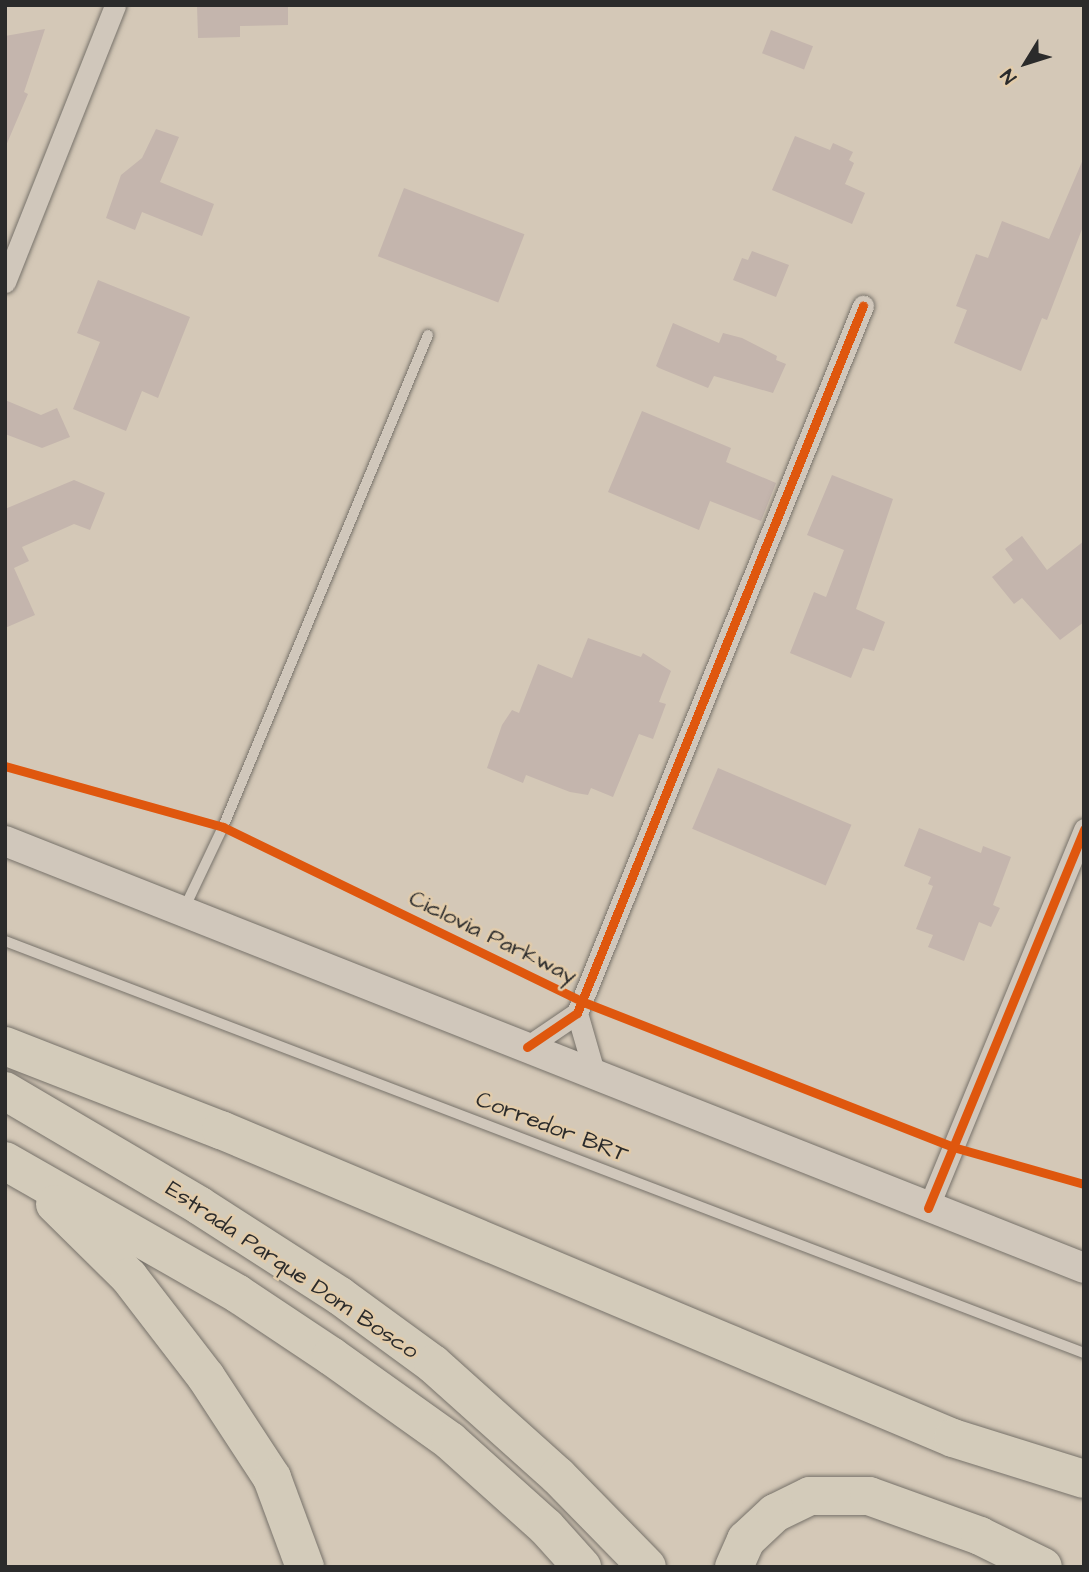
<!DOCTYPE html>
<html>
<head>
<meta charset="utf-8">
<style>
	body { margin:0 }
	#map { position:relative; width:1089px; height:1572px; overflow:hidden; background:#d4c8b7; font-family:"Architects Daughter",sans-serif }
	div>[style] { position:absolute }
	.building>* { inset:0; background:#c4b5ad; transform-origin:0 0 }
	.roads { filter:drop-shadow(0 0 2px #77726a) drop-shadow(0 0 2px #77726a) }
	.lane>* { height:10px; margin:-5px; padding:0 5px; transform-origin:5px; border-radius:5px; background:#d0c7bb }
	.street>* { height:21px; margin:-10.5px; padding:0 10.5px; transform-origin:10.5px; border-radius:10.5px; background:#d0c7bb }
	.secondary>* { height:30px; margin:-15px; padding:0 15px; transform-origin:15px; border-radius:15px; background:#d0c7bb }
	.highway>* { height:38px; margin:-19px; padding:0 19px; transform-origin:19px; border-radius:19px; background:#d3cbba }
	.cycleway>* { height:9px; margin:-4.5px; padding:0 4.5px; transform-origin:4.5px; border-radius:4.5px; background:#df570e }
	span { translate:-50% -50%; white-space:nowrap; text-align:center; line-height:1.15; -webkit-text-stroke:5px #e1cbaa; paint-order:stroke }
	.street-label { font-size:23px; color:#2b2b2b }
	.frame { position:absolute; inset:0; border:7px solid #2b2b2b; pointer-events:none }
	.north { position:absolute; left:991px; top:28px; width:70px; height:70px; -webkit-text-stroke:5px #e1cbaa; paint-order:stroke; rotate:232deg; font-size:19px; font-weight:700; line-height:28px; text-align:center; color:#2b2b2b }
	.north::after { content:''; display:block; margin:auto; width:24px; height:32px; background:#2b2b2b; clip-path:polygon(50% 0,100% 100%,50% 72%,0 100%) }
</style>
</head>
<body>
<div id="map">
	<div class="building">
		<i style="clip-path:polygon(197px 5px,288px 5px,288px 25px,240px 26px,240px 37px,198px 38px)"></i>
		<i style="clip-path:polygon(45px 29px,24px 92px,28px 94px,5px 148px,5px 36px)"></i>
		<i style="left:771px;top:30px;width:45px;height:25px;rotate:21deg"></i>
		<i style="clip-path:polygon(156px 129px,179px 137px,160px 182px,214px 204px,202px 236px,142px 212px,135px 230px,106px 218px,121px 175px,142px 158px)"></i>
		<i style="clip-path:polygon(795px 136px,830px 150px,833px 143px,853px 152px,849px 160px,854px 163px,845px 184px,865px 193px,852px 224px,772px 190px)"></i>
		<i style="clip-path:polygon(1084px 157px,1084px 224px,1047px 320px,1042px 318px,1021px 371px,954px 343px,967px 310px,956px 306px,976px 254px,988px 258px,1002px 221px,1049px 239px)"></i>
		<i style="left:404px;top:188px;width:129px;height:73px;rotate:21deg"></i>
		<i style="clip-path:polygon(752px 251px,789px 265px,776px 297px,733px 280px,742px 258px,748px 260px)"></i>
		<i style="clip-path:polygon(98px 280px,190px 317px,158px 398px,142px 391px,126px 431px,73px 409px,100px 342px,77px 333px)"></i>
		<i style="clip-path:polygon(673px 323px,719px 343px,723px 333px,742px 338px,777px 356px,776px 360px,786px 364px,773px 393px,714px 376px,708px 388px,659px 368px,656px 366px)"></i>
		<i style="clip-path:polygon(5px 400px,41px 415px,57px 408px,70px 437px,42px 448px,5px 434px)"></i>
		<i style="clip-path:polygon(642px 411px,731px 448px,726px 462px,776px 483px,761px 521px,710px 501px,699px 530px,608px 492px)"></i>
		<i style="clip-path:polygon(832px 475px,893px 499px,856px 609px,885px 622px,874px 651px,863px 648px,851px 678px,790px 653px,814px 592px,826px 597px,844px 550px,807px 535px)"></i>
		<i style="clip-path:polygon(74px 480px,105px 493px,90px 530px,74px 524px,22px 547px,29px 561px,14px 568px,35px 615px,5px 628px,5px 509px)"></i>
		<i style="clip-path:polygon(1022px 536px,1047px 570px,1084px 541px,1084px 622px,1060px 640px,1022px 598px,1014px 604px,992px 577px,1013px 560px,1005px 549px)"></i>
		<i style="clip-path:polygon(588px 638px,641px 657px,643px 653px,671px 671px,659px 702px,666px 704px,653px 739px,639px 734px,613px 797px,591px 788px,588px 795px,570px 792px,526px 775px,523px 783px,487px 768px,502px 725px,512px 710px,519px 713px,538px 664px,572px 678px)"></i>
		<i style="left:718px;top:768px;width:145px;height:66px;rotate:23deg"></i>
		<i style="clip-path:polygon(919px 828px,981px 853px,983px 846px,1011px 857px,993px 905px,1000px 908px,991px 927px,979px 922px,964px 961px,928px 947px,933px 935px,916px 929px,933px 886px,928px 884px,931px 877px,904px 866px)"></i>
	</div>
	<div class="roads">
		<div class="lane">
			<i style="left:184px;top:909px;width:91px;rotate:-64.6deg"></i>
			<i style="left:223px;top:827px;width:533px;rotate:-67.38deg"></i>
			<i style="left:5px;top:941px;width:1155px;rotate:20.9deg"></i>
		</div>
		<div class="street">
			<i style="left:5px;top:282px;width:298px;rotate:-68.3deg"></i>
			<i style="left:577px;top:1013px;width:61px;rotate:73.9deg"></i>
			<i style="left:527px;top:1047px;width:60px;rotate:-34.2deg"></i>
			<i style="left:577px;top:1013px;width:763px;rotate:-67.98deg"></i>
			<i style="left:928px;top:1208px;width:410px;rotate:-67.6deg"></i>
		</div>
		<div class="secondary">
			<i style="left:5px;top:841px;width:1160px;rotate:21.59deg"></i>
		</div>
		<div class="highway">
			<i style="left:5px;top:1046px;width:232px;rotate:21.3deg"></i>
			<i style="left:221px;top:1130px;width:794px;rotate:22.82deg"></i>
			<i style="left:953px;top:1438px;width:137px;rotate:17.4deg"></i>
			<i style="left:5px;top:1091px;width:226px;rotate:30.5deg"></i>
			<i style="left:200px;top:1206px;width:166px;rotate:32.7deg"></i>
			<i style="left:340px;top:1296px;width:115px;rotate:36.2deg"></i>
			<i style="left:433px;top:1364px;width:168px;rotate:41.9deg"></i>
			<i style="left:558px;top:1476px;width:127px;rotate:45.6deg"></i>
			<i style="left:5px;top:1161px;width:268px;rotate:29.7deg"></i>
			<i style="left:238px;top:1294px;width:112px;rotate:33.7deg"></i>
			<i style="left:331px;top:1356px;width:146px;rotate:35.5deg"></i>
			<i style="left:450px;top:1441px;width:129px;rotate:41.9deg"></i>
			<i style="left:546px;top:1527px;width:54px;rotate:48deg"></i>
			<i style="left:55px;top:1204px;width:104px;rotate:44.6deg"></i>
			<i style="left:129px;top:1277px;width:126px;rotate:52.4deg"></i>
			<i style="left:206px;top:1377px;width:121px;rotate:56.8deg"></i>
			<i style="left:272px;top:1478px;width:95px;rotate:69.7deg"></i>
			<i style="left:734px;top:1567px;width:30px;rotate:-66deg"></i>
			<i style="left:746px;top:1540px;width:40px;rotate:-43deg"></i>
			<i style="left:775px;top:1513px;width:39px;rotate:-26deg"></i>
			<i style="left:810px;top:1496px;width:59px"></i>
			<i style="left:869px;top:1496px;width:118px;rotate:19.8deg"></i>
			<i style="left:980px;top:1536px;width:70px;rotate:26.2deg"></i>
		</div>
	</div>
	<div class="cycleway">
		<i style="left:5px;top:766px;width:226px;rotate:15.6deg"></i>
		<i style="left:223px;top:827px;width:398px;rotate:25.9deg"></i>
		<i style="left:581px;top:1001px;width:400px;rotate:21.4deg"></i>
		<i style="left:953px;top:1147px;width:136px;rotate:15.8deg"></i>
		<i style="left:527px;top:1047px;width:60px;rotate:-34.2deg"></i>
		<i style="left:577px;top:1013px;width:763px;rotate:-67.98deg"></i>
		<i style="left:928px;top:1208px;width:410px;rotate:-67.6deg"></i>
	</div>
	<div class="street-label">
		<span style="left:493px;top:937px;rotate:26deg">Ciclovia Parkway</span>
		<span style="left:552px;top:1127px;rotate:21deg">Corredor BRT</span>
		<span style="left:292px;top:1270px;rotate:34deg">Estrada Parque Dom Bosco</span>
	</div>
	<div class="frame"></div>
	<div class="north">N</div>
</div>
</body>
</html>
